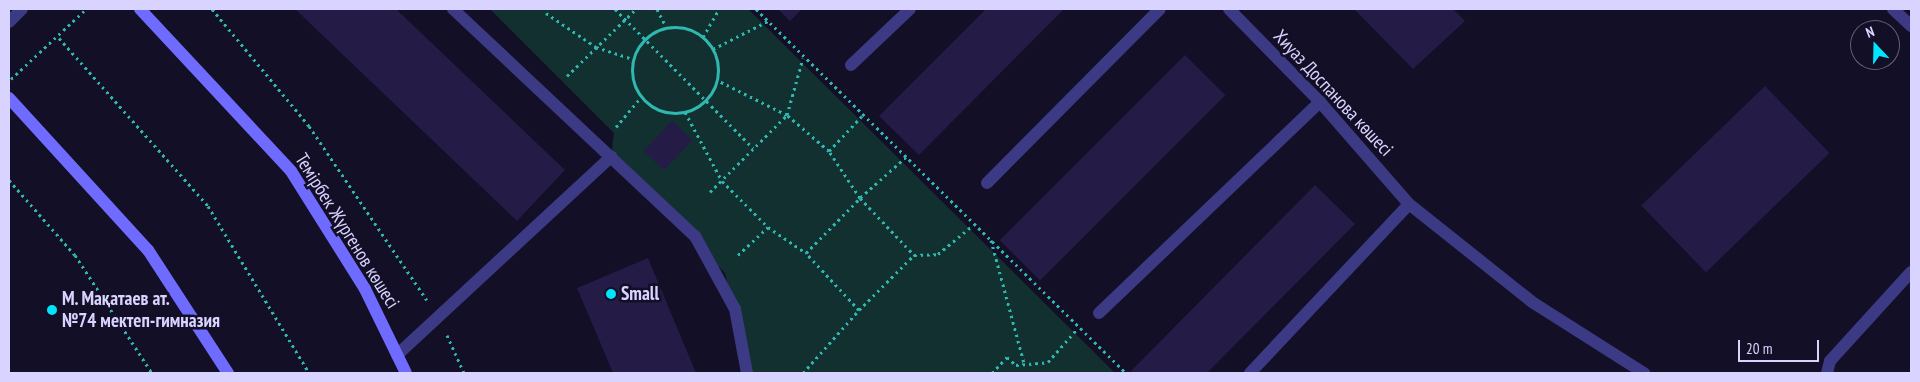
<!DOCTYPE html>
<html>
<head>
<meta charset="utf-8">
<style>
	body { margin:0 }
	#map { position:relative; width:1920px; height:382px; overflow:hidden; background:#130f26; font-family:"PT Sans Narrow",sans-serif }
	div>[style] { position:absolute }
	.green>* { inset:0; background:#12302f }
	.building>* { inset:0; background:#241b47; transform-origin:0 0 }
	.path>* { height:3px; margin-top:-1.5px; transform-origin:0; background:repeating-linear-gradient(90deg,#2fb8b0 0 2.5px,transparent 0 6.5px) }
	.path>.ring { margin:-1.5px; padding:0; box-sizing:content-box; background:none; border:3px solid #2fb8b0; border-radius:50% }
	.lane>* { height:12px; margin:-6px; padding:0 6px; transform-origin:6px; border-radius:6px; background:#3d3a85 }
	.street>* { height:12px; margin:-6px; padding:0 6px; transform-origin:6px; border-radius:6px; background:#3d3a85 }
	.secondary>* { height:12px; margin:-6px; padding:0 6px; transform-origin:6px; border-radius:6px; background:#6f6bff }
	.dots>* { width:14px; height:14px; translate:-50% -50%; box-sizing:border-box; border:2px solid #130f26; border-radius:50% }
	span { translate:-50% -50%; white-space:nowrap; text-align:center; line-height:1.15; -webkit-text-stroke:5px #130f26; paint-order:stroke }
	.street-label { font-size:19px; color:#d9d4ff }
	.poi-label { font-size:19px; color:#d9d4ff; font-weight:700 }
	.left { translate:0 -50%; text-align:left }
	.frame { position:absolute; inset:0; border:10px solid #d9d4ff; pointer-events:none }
	.north { position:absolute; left:1850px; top:20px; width:50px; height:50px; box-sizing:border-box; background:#130f26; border:1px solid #625e7d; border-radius:50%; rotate:339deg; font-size:14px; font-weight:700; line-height:20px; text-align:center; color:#d9d4ff }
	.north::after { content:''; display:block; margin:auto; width:18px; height:22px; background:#00e5ff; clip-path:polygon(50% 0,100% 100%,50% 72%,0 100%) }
	.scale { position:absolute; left:1738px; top:340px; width:81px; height:22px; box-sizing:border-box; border:2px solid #d9d4ff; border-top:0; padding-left:6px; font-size:15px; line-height:18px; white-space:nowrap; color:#d9d4ff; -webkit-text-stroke:4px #130f26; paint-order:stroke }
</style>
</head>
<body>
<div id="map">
	<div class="green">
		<i style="clip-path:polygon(490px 9px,748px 9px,1115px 373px,749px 373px,725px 273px,611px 157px,614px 133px)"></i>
	</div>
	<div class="building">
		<i style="clip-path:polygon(295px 9px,396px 9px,565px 170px,517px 221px)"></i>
		<i style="clip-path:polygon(778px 9px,802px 9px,790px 21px)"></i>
		<i style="clip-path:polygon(986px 9px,1064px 9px,919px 155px,879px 116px)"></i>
		<i style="clip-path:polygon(1354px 9px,1453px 9px,1465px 21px,1413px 69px)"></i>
		<i style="left:1185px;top:55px;width:57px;height:262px;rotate:45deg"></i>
		<i style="left:1765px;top:86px;width:93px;height:172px;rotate:46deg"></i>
		<i style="left:672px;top:121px;width:28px;height:41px;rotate:44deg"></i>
		<i style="clip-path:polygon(1315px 185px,1355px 224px,1207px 373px,1134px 373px,1131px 371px)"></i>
		<i style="clip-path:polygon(648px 258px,696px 373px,613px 373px,577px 288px)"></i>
	</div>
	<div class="path">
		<i style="left:212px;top:9px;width:152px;rotate:50.3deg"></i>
		<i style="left:309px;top:126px;width:210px;rotate:55.9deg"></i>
		<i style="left:615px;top:9px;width:196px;rotate:45.2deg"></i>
		<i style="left:657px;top:9px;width:20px;rotate:63deg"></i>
		<i style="left:756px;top:9px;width:519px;rotate:44.53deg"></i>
		<i style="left:546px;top:13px;width:60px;rotate:34.2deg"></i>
		<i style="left:596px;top:47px;width:39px;rotate:18deg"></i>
		<i class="ring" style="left:632px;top:27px;width:83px;height:83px"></i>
		<i style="left:703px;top:37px;width:32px;rotate:-60deg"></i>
		<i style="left:59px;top:38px;width:225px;rotate:48.4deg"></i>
		<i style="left:208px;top:206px;width:195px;rotate:58.8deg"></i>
		<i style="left:713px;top:49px;width:62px;rotate:-27deg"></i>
		<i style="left:567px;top:76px;width:96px;rotate:-44.2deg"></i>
		<i style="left:11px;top:79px;width:103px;rotate:-43deg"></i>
		<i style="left:685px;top:112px;width:78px;rotate:61.8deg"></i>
		<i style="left:722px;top:181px;width:65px;rotate:45deg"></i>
		<i style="left:768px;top:227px;width:46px;rotate:34.4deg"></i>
		<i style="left:806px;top:253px;width:77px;rotate:-45.5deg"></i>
		<i style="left:860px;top:198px;width:56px;rotate:-123.4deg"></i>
		<i style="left:829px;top:151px;width:55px;rotate:-139.4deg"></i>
		<i style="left:787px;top:115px;width:78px;rotate:-153.4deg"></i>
		<i style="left:616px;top:127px;width:39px;rotate:-50deg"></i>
		<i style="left:829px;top:151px;width:48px;rotate:-46.7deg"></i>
		<i style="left:906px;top:157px;width:62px;rotate:138.3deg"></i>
		<i style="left:860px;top:198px;width:79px;rotate:46.5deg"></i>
		<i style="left:9px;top:180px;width:100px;rotate:48.7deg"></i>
		<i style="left:75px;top:255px;width:141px;rotate:56.9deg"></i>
		<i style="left:710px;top:192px;width:109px;rotate:-45deg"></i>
		<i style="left:787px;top:115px;width:59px;rotate:-74.3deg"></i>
		<i style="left:991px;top:240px;width:127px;rotate:75deg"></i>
		<i style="left:738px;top:255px;width:41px;rotate:-43deg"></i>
		<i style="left:859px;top:310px;width:78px;rotate:-45deg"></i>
		<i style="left:914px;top:255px;width:24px;rotate:-2deg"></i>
		<i style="left:938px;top:254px;width:45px;rotate:-39.6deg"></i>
		<i style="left:447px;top:335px;width:42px;rotate:65.9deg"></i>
		<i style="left:803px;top:373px;width:84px;rotate:-48.4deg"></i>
		<i style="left:859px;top:310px;width:78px;rotate:-132.9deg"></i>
		<i style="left:992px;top:373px;width:22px;rotate:-47deg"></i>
		<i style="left:1007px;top:357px;width:12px;rotate:42deg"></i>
		<i style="left:1016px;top:365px;width:32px;rotate:-5deg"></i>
		<i style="left:1048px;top:362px;width:44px;rotate:-48.7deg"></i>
	</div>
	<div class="lane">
		<i style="left:453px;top:9px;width:332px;rotate:43.2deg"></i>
		<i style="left:695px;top:236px;width:83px;rotate:61.3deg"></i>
		<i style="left:735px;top:309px;width:65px;rotate:79.4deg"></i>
		<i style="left:851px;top:65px;width:81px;rotate:-43.5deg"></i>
		<i style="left:987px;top:183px;width:245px;rotate:-45.2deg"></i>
		<i style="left:1099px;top:313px;width:306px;rotate:-43.7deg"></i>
		<i style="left:397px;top:355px;width:292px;rotate:-42.8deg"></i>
		<i style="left:1250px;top:373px;width:232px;rotate:-46.7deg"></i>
		<i style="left:1827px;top:373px;width:12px;rotate:-76deg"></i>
		<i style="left:1830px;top:361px;width:120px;rotate:-47.7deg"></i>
	</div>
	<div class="street">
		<i style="left:1229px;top:9px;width:130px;rotate:45.6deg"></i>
		<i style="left:1320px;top:102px;width:135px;rotate:48.9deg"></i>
		<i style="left:1409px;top:204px;width:157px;rotate:38.5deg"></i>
		<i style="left:1532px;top:302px;width:133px;rotate:32.4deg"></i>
		<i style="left:1893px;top:9px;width:25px;rotate:43deg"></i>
		<i style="left:9px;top:22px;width:18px;rotate:-45deg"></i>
	</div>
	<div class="secondary">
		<i style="left:140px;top:9px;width:221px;rotate:47deg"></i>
		<i style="left:291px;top:171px;width:139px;rotate:57.9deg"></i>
		<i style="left:365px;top:289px;width:93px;rotate:64deg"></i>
		<i style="left:9px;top:98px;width:206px;rotate:47.6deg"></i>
		<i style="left:148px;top:250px;width:147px;rotate:57deg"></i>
	</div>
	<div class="dots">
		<i style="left:611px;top:294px;background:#00e5ff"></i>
		<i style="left:52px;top:310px;background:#00e5ff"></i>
	</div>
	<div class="street-label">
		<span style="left:1333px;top:93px;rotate:47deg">Хиуаз Доспанова көшесі</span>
		<span style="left:347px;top:231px;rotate:58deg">Темірбек Жүргенов көшесі</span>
	</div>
	<div class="poi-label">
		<span class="left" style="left:621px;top:294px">Small</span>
		<span class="left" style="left:62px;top:310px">М. Мақатаев ат.<br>№74 мектеп-гимназия</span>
	</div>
	<div class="frame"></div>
	<div class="north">N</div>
	<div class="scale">20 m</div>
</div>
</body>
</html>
